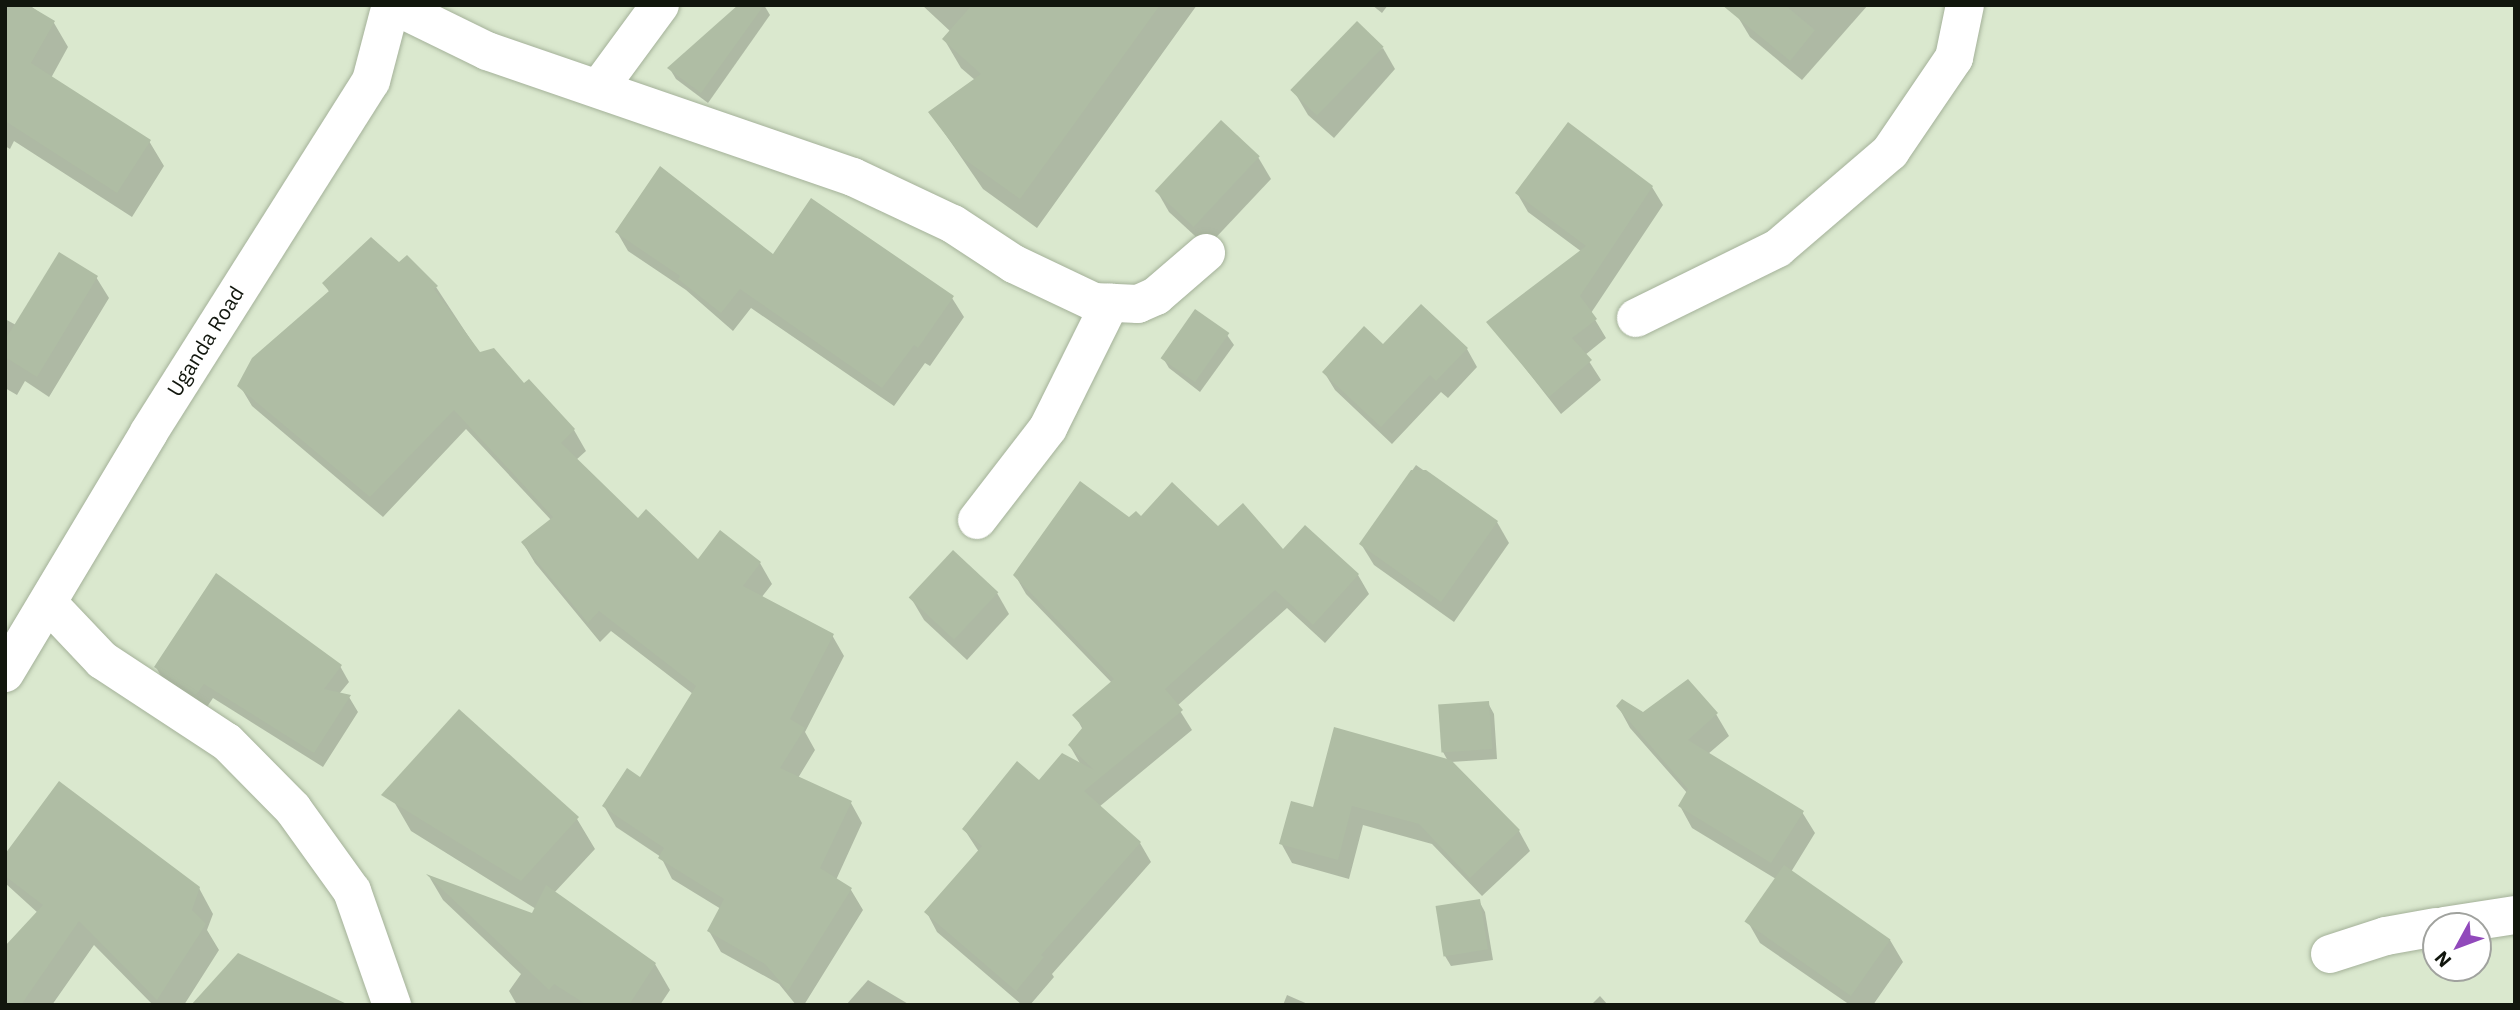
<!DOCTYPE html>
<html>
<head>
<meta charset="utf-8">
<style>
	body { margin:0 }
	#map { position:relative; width:2520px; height:1010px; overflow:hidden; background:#dae8ce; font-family:"IBM Plex Sans",sans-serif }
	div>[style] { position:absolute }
	.shadow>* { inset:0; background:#0003 }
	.building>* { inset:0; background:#afbda4; transform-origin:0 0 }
	.roads { filter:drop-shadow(0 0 2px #a4b199) drop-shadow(0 0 2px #a4b199) }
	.street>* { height:38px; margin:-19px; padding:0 19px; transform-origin:19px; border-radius:19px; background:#fff }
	span { translate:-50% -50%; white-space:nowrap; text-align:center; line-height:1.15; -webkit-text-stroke:7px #fff; paint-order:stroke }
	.street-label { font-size:21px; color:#11160d }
	.frame { position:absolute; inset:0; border:7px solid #11160d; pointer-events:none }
	.north { position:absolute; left:2422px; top:912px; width:70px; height:70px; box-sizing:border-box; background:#fff; border:2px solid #a0a29e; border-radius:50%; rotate:229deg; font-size:19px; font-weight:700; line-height:28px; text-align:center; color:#11160d }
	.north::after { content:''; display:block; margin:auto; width:24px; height:32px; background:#9149bb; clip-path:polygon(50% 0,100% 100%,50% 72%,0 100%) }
</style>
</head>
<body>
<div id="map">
	<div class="shadow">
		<i style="clip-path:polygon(5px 5px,29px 5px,54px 23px,68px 47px,51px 78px,149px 141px,164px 166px,132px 217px,14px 141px,10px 149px,5px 146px)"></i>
		<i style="clip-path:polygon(740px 5px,764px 5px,770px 15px,708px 103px,676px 79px,670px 69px)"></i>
		<i style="clip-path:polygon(922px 5px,1197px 5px,1037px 228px,983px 189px,930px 112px,975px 80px,961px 68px,944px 39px,951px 32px)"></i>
		<i style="clip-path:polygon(1372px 5px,1388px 5px,1382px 13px)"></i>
		<i style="clip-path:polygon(1747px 5px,1868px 5px,1802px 80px,1750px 37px,1738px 17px)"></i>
		<i style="clip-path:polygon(1383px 48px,1395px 69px,1334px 138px,1308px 115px,1295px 93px)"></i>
		<i style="clip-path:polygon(1258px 157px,1271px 179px,1207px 247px,1169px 212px,1157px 191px)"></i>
		<i style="clip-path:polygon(1652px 187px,1663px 205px,1591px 313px,1606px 338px,1585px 355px,1601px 380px,1561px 414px,1489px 322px,1582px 252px,1528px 212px,1517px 193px)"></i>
		<i style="clip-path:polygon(617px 232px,774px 256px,952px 298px,964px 317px,930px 366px,925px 363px,894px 406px,751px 308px,733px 331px,686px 290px,628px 251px)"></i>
		<i style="clip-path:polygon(399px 265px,436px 287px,480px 354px,524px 385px,529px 381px,574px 430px,586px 451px,576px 460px,638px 520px,698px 562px,720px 533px,760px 563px,772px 584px,761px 598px,832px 635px,844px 656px,805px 732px,815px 750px,798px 778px,851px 803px,862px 823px,836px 880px,851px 890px,863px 910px,804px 1005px,796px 1005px,779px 984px,721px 952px,709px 931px,721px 909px,672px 879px,661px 857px,616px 827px,604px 806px,640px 779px,693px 694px,611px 631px,600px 642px,535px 563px,523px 543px,551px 520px,466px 429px,383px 517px,252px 406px,240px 386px,330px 293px,324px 283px)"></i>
		<i style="clip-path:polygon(96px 277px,109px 298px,49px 397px,25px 381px,17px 395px,5px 388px,5px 319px,16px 325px)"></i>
		<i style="clip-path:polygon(1227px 335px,1234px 345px,1200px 392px,1169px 368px,1163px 358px)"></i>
		<i style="clip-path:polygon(1383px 346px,1467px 349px,1477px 367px,1448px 398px,1441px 392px,1392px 444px,1335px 390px,1324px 372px)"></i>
		<i style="clip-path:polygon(1416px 465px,1497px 522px,1509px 543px,1454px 622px,1374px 565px,1361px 544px)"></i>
		<i style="clip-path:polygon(1141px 518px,1218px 529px,1358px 575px,1369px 594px,1325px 643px,1287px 608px,1177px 706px,1192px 730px,1099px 807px,1140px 843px,1151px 862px,1052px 974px,1054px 977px,1030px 1005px,1022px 1005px,937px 932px,927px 913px,979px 852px,964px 829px,1039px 782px,1081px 765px,1070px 746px,1083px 730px,1075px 715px,1112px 683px,1026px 594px,1015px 575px,1129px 520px)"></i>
		<i style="clip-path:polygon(997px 593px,1009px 614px,967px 660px,924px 620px,911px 598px)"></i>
		<i style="clip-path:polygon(340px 666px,349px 682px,339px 694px,349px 697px,358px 712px,323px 767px,213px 698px,205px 710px,164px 682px,156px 667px)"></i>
		<i style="clip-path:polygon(1488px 703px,1494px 714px,1497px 759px,1451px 762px,1519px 831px,1530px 851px,1482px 896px,1432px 844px,1363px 825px,1349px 879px,1292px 863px,1281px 843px,1314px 809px,1448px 761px,1443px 752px)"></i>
		<i style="clip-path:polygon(1618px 706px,1643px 714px,1716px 714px,1729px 736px,1708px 754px,1802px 812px,1815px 833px,1791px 872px,1890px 940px,1903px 962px,1873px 1005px,1850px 1005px,1760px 943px,1748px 922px,1776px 879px,1692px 828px,1680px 806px,1688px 794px,1630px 728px)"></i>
		<i style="clip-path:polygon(393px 800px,577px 819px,595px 849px,554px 893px,655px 964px,670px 990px,660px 1005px,517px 1005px,509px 991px,521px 974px,443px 900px,430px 878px,533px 916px,536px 909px,411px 831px)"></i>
		<i style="clip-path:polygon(5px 857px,199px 888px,213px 914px,207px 930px,219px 950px,184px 1005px,153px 1005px,94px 945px,52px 1005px,5px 1005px,38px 913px,5px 883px)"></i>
		<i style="clip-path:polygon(1479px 901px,1485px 912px,1493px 960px,1451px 966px,1445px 956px)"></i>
		<i style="clip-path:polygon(868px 980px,910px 1005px,846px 1005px)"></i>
		<i style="clip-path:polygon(1287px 995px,1310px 1005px,1283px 1005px)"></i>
		<i style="clip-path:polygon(1600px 996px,1608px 1005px,1591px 1005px)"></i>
	</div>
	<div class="building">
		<i style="clip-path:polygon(5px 5px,28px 5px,55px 21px,31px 63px,151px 140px,117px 193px,5px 121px)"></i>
		<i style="clip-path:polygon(738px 5px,764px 5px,701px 93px,667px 68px)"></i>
		<i style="clip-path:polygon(972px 5px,1160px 5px,1020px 199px,964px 159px,928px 112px,981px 74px,942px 39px)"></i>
		<i style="clip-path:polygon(1722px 5px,1785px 5px,1815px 30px,1790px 61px)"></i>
		<i style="left:1357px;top:21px;width:37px;height:96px;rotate:44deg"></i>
		<i style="left:1221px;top:120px;width:53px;height:97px;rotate:43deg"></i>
		<i style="clip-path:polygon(1568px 122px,1653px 186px,1580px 296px,1597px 319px,1572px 338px,1592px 360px,1549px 397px,1486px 322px,1586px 246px,1515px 193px)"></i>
		<i style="clip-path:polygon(660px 166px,773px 254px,811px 198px,954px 296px,918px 348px,914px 345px,882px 388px,740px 289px,721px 313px,678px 279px,680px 276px,615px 232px)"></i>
		<i style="clip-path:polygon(371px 237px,399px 262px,407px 255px,438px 286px,434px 289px,480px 352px,494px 348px,524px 383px,529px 379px,575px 429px,561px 443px,638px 518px,646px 509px,698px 559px,720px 530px,761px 562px,743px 586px,834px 634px,790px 719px,805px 728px,780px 768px,852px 801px,820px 868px,852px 888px,788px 991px,765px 964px,707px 931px,724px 899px,658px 858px,664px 848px,602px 806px,627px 768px,640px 777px,696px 686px,599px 611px,588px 623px,521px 542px,553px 517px,454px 410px,370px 497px,237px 386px,252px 358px,329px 291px,322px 283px)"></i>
		<i style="clip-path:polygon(59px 252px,98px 276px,37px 377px,5px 357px,5px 340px)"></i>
		<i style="clip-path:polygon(1421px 304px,1468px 348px,1436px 381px,1430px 375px,1381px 427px,1322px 372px,1364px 326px,1383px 344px)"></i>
		<i style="left:1195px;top:309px;width:42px;height:60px;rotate:35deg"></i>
		<i style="clip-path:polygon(1411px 470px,1426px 470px,1498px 521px,1441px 602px,1359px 544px)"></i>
		<i style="clip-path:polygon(1080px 481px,1129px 517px,1136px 511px,1141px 516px,1172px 482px,1218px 526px,1243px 503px,1283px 549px,1305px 525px,1359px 574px,1313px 625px,1275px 590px,1165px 689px,1183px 710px,1084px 791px,1141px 842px,1041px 955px,1044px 957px,1016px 991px,924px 912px,982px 846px,962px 829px,1017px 761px,1039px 780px,1062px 753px,1094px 770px,1068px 745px,1083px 727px,1072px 715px,1114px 679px,1013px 575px)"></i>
		<i style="left:953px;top:550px;width:62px;height:65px;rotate:43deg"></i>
		<i style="clip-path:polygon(216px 573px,342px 665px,324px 689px,351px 695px,314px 753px,204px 684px,196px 695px,154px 667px)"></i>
		<i style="clip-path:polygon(1688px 679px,1718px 713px,1688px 740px,1804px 811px,1771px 863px,1678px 806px,1688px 789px,1616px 706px,1622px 699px,1643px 712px)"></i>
		<i style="left:1489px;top:701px;width:48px;height:51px;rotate:86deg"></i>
		<i style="clip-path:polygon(459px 709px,579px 817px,521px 881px,381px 795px)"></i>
		<i style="clip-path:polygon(1334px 727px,1451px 760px,1520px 830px,1470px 878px,1419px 824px,1352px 806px,1338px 860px,1279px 844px,1291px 801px,1313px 807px)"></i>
		<i style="clip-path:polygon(59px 781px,200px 887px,192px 910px,206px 924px,157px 1000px,79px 921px,21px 1005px,5px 1005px,5px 946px,43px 905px,5px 876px,5px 854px)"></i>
		<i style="left:1784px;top:865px;width:130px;height:69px;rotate:35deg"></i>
		<i style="clip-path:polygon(426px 874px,532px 913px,546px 885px,656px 963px,629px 1005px,587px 1005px,554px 984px,549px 990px)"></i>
		<i style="left:1480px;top:899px;width:51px;height:45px;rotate:81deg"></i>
		<i style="clip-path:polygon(238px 953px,349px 1005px,191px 1005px)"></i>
	</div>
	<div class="roads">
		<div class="street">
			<i style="left:393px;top:5px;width:105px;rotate:26.1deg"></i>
			<i style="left:487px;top:51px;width:387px;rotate:19deg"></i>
			<i style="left:853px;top:177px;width:110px;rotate:25.2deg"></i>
			<i style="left:953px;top:224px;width:73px;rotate:33.3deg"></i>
			<i style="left:1014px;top:264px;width:89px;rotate:25.4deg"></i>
			<i style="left:1094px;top:302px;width:44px;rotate:2.6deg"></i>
			<i style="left:1138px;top:304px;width:20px;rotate:-24deg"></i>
			<i style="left:1156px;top:296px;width:66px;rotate:-40.7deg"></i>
			<i style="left:599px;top:88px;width:103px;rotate:-53.7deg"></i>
			<i style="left:1636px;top:318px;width:158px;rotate:-26.2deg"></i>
			<i style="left:1778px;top:248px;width:148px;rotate:-40.6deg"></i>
			<i style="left:1890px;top:152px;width:114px;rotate:-55.8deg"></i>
			<i style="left:1954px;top:58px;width:54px;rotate:-78.3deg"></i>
			<i style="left:977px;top:520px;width:116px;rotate:-52.3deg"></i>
			<i style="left:1048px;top:428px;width:140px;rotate:-63.6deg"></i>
			<i style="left:48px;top:603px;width:79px;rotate:46.5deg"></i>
			<i style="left:102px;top:660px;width:149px;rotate:33.3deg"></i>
			<i style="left:227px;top:742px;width:94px;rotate:45.4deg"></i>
			<i style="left:293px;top:809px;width:101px;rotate:54.3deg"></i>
			<i style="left:352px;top:891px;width:121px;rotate:70.7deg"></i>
			<i style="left:5px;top:673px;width:281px;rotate:-59.1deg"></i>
			<i style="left:149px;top:432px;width:415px;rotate:-57.7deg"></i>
			<i style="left:371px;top:81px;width:79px;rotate:-75.3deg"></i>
			<i style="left:2444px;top:926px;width:72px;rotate:-8.8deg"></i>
			<i style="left:2330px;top:954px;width:59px;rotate:-17.8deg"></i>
			<i style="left:2386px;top:936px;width:51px;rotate:-10.2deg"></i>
		</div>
	</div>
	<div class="street-label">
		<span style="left:205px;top:341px;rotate:-58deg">Uganda Road</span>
	</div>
	<div class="frame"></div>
	<div class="north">N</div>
</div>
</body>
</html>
